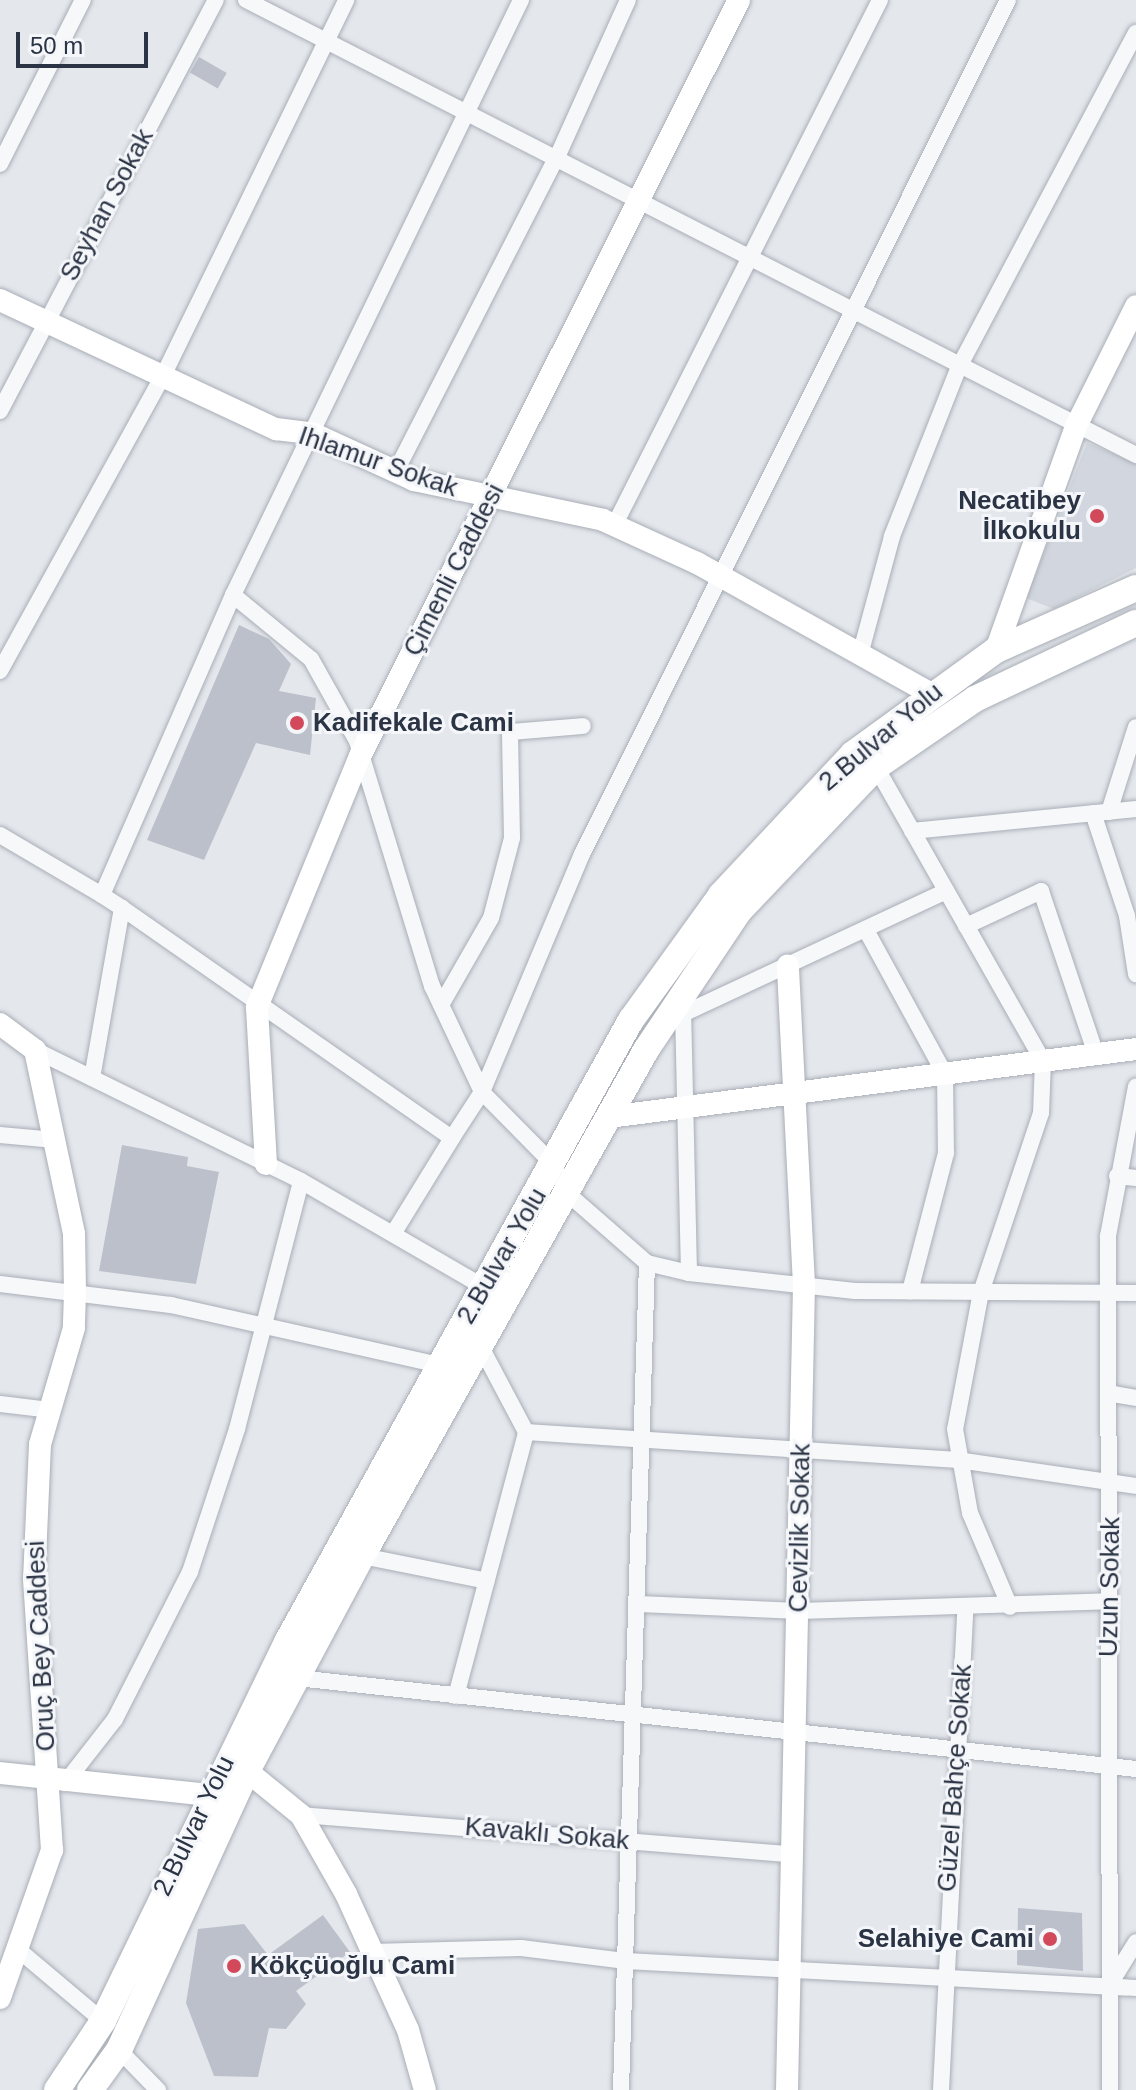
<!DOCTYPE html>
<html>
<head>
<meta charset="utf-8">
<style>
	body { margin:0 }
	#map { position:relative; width:1136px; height:2090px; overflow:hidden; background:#e4e7ec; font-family:Helvetica,sans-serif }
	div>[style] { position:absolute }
	.built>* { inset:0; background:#d2d6de }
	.building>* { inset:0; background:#bbc0ca; transform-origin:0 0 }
	.roads { filter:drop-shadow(0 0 2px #a9aeb7) drop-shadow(0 0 2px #a9aeb7) }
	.street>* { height:16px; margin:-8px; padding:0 8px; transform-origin:8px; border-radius:8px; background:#f7f8fa }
	.secondary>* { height:22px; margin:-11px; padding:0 11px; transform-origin:11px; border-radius:11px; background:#fff }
	.primary>* { height:26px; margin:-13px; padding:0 13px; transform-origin:13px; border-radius:13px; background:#fff }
	.dots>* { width:22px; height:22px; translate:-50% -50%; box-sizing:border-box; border:4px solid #f4f6f9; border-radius:50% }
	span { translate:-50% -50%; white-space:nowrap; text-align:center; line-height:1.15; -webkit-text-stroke:6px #f4f6f9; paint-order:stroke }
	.street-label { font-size:26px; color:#2b3445 }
	.poi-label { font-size:26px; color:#2b3445; font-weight:700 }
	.right { translate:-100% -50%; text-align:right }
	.left { translate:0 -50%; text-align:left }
	.scale { position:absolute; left:16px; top:32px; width:132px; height:36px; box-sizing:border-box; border:4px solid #2b3445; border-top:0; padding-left:10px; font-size:24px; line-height:28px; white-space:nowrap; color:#2b3445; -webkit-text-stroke:6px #f4f6f9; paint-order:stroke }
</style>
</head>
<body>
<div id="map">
	<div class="built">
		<i style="clip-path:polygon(1087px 443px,1136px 463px,1136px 568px,1054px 609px,1026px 598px)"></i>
	</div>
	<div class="building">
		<i style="left:199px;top:57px;width:32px;height:18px;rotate:30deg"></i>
		<i style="clip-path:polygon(239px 625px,269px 639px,291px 664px,279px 691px,316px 698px,310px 755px,256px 743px,204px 860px,147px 840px)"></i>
		<i style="clip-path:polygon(122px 1145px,188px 1157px,187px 1166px,219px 1172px,196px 1284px,99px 1271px)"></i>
		<i style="clip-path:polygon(1018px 1908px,1082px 1913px,1083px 1971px,1017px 1965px)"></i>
		<i style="clip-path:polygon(323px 1915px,350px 1952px,296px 1991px,306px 2004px,286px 2029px,269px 2028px,258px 2077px,214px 2076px,186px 2003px,198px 1929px,244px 1924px,268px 1955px)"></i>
	</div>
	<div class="roads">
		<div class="street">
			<i style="left:246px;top:0;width:1000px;rotate:27.08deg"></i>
			<i style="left:0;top:164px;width:184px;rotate:-63.2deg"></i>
			<i style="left:0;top:411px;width:464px;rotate:-62.3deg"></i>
			<i style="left:395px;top:473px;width:357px;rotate:-62.9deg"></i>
			<i style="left:558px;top:155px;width:170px;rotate:-65.7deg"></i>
			<i style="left:614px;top:526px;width:589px;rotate:-63.17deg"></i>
			<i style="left:233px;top:595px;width:661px;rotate:-64.17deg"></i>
			<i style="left:860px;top:655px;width:123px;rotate:-74.9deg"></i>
			<i style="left:892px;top:536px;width:182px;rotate:-68.4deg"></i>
			<i style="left:959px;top:367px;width:378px;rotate:-62.1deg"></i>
			<i style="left:0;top:671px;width:337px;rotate:-61.1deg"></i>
			<i style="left:163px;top:376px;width:418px;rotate:-64deg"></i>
			<i style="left:876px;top:767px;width:338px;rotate:60.4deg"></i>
			<i style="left:1043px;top:1061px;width:52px;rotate:92.2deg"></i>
			<i style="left:1041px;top:1113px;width:189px;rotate:108.5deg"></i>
			<i style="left:981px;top:1292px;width:139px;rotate:100.7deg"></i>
			<i style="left:955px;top:1429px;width:85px;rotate:79.9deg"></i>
			<i style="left:970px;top:1513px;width:102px;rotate:66.9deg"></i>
			<i style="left:1109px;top:812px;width:89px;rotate:-72.4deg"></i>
			<i style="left:1093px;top:813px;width:108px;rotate:71.7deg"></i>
			<i style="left:1127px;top:916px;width:59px;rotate:81.2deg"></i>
			<i style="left:912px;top:831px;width:225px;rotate:-5.6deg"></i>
			<i style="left:0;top:835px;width:118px;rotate:30.5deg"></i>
			<i style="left:122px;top:908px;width:24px;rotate:-147deg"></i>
			<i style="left:102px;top:895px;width:327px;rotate:-66.4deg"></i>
			<i style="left:233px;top:595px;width:101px;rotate:39.4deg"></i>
			<i style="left:311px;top:659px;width:94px;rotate:60.7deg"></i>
			<i style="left:357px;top:741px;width:256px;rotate:73deg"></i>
			<i style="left:432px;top:986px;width:117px;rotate:64.7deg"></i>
			<i style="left:966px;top:926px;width:83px;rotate:-25deg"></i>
			<i style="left:1041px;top:891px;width:172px;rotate:71.4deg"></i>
			<i style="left:866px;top:930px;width:164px;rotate:61.3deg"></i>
			<i style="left:945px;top:1074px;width:79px;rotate:89.3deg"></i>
			<i style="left:946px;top:1153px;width:143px;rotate:104.6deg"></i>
			<i style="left:441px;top:1005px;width:100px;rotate:-60.1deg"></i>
			<i style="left:491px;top:918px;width:83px;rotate:-75.3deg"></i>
			<i style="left:512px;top:838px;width:106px;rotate:-91.1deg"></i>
			<i style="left:510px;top:732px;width:73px;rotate:-4.7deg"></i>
			<i style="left:676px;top:1017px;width:298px;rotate:-25deg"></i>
			<i style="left:35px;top:1050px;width:297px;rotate:26.2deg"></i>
			<i style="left:92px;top:1078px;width:173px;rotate:-80deg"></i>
			<i style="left:122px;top:908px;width:402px;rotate:34.9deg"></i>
			<i style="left:452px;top:1138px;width:55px;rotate:-56.9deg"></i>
			<i style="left:482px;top:1092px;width:103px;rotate:45.4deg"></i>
			<i style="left:554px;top:1165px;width:31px;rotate:65deg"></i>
			<i style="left:567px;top:1193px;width:106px;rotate:41.2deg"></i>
			<i style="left:647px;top:1263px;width:43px;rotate:13.4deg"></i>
			<i style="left:689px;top:1273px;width:259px;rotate:-91.3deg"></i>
			<i style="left:482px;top:1092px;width:258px;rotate:-67.2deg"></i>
			<i style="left:582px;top:854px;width:954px;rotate:-63.49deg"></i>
			<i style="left:0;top:1135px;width:55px;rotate:5.2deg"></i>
			<i style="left:1117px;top:1176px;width:19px;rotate:6deg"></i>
			<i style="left:393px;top:1234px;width:113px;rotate:-58.4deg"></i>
			<i style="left:689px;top:1273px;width:167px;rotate:6.2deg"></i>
			<i style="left:855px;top:1291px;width:281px;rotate:0.4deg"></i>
			<i style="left:0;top:1284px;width:172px;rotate:7deg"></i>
			<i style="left:171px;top:1305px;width:275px;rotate:12.6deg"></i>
			<i style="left:480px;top:1345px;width:98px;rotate:62.1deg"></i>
			<i style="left:1113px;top:1394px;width:23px;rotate:10deg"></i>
			<i style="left:0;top:1404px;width:50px;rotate:6.8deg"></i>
			<i style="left:362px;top:1556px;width:127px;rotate:11.3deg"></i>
			<i style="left:639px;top:1604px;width:160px;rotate:2.5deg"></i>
			<i style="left:799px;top:1611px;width:310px;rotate:-1.8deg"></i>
			<i style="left:297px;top:1678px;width:844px;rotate:6.19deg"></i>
			<i style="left:456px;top:1696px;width:273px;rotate:-75.1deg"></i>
			<i style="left:526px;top:1432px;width:433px;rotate:3.7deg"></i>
			<i style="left:958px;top:1460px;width:180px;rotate:8.3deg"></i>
			<i style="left:65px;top:1783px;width:81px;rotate:-52deg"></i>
			<i style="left:115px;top:1719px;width:165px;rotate:-63deg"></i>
			<i style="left:190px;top:1572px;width:151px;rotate:-71.8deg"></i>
			<i style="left:237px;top:1429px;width:256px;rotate:-75.5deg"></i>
			<i style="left:301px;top:1181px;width:211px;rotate:30.1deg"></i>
			<i style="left:301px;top:1815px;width:495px;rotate:4.6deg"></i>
			<i style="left:21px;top:1952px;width:107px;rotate:40.1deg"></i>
			<i style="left:372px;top:1952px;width:149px;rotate:-1.5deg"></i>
			<i style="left:521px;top:1948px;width:106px;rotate:7.1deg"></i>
			<i style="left:626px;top:1961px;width:511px;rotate:3.03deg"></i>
			<i style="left:1110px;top:1984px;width:49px;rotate:-58.2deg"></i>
			<i style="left:119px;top:2050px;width:56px;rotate:45.7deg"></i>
			<i style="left:621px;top:2090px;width:827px;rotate:-88.2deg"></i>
			<i style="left:941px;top:2090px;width:482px;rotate:-87.1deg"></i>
			<i style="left:1110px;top:2090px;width:854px;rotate:-90.13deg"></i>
			<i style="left:1108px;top:1236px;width:152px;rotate:-79.4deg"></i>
		</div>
		<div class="secondary">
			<i style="left:0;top:300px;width:305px;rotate:25.1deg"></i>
			<i style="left:276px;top:429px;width:38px;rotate:7deg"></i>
			<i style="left:314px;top:434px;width:110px;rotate:24.7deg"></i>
			<i style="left:414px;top:480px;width:193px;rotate:11.9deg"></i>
			<i style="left:603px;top:520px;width:103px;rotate:24.6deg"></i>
			<i style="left:697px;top:563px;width:267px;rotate:29.2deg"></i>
			<i style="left:996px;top:650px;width:238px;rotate:-70.3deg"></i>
			<i style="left:1076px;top:426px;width:134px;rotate:-63.4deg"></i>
			<i style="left:0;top:1024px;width:44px;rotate:36.6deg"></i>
			<i style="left:35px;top:1050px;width:188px;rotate:78deg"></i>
			<i style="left:74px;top:1234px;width:59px;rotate:89deg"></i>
			<i style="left:75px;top:1293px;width:35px;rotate:92deg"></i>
			<i style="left:74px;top:1328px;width:121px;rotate:106.3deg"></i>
			<i style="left:40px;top:1444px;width:135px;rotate:92.5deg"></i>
			<i style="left:34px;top:1579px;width:272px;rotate:86.2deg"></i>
			<i style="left:52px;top:1850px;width:157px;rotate:109.4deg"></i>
			<i style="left:609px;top:1117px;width:531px;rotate:-7.35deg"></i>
			<i style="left:266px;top:1164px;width:157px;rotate:-93.3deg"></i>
			<i style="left:257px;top:1007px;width:274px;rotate:-67.7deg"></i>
			<i style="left:361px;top:754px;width:843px;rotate:-63.37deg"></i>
			<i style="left:247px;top:1771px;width:70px;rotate:39.2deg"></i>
			<i style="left:301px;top:1815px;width:91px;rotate:60.3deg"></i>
			<i style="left:346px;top:1894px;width:149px;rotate:65.5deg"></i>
			<i style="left:408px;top:2030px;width:62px;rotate:74.2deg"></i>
			<i style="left:0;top:1773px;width:209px;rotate:6deg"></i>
			<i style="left:787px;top:2090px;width:805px;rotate:-88.79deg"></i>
			<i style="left:804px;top:1285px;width:320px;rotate:-92.9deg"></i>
		</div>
		<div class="primary">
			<i style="left:57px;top:2090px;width:83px;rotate:-56.3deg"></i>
			<i style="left:103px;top:2021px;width:421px;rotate:-64.1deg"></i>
			<i style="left:287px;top:1642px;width:711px;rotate:-61.06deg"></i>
			<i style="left:631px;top:1020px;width:154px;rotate:-54.2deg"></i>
			<i style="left:721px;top:895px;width:193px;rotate:-46.9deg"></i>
			<i style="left:853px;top:754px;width:177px;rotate:-36deg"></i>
			<i style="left:996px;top:650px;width:153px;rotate:-23.9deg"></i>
			<i style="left:90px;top:2090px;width:49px;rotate:-54.1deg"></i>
			<i style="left:119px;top:2050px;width:307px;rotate:-65.4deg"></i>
			<i style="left:247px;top:1771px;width:244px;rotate:-61.9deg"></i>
			<i style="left:362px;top:1556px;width:580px;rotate:-60.7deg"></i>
			<i style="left:646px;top:1050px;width:167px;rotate:-56.2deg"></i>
			<i style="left:739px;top:911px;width:199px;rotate:-46.4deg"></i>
			<i style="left:876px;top:767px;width:120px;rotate:-34.5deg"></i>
			<i style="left:975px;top:699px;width:178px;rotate:-25.3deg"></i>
		</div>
	</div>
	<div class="dots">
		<i style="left:1097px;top:516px;background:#d1495b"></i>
		<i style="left:297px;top:723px;background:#d1495b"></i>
		<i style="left:1050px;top:1939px;background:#d1495b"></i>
		<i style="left:234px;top:1966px;background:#d1495b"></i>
	</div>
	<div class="street-label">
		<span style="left:107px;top:205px;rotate:-62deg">Seyhan Sokak</span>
		<span style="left:378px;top:462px;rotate:19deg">Ihlamur Sokak</span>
		<span style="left:454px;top:570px;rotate:-63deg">Çimenli Caddesi</span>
		<span style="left:881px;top:737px;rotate:-40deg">2.Bulvar Yolu</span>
		<span style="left:502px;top:1256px;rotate:-60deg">2.Bulvar Yolu</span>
		<span style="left:800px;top:1528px;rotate:-89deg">Cevizlik Sokak</span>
		<span style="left:1110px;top:1587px;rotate:-89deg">Uzun Sokak</span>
		<span style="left:41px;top:1646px;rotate:-93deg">Oruç Bey Caddesi</span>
		<span style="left:955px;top:1778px;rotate:-86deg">Güzel Bahçe Sokak</span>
		<span style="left:194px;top:1826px;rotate:-64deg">2.Bulvar Yolu</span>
		<span style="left:547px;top:1834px;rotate:5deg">Kavaklı Sokak</span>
	</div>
	<div class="poi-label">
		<span class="right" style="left:1081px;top:516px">Necatibey<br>İlkokulu</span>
		<span class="left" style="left:313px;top:723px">Kadifekale Cami</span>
		<span class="right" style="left:1034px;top:1939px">Selahiye Cami</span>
		<span class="left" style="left:250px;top:1966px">Kökçüoğlu Cami</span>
	</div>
	<div class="scale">50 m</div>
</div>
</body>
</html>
